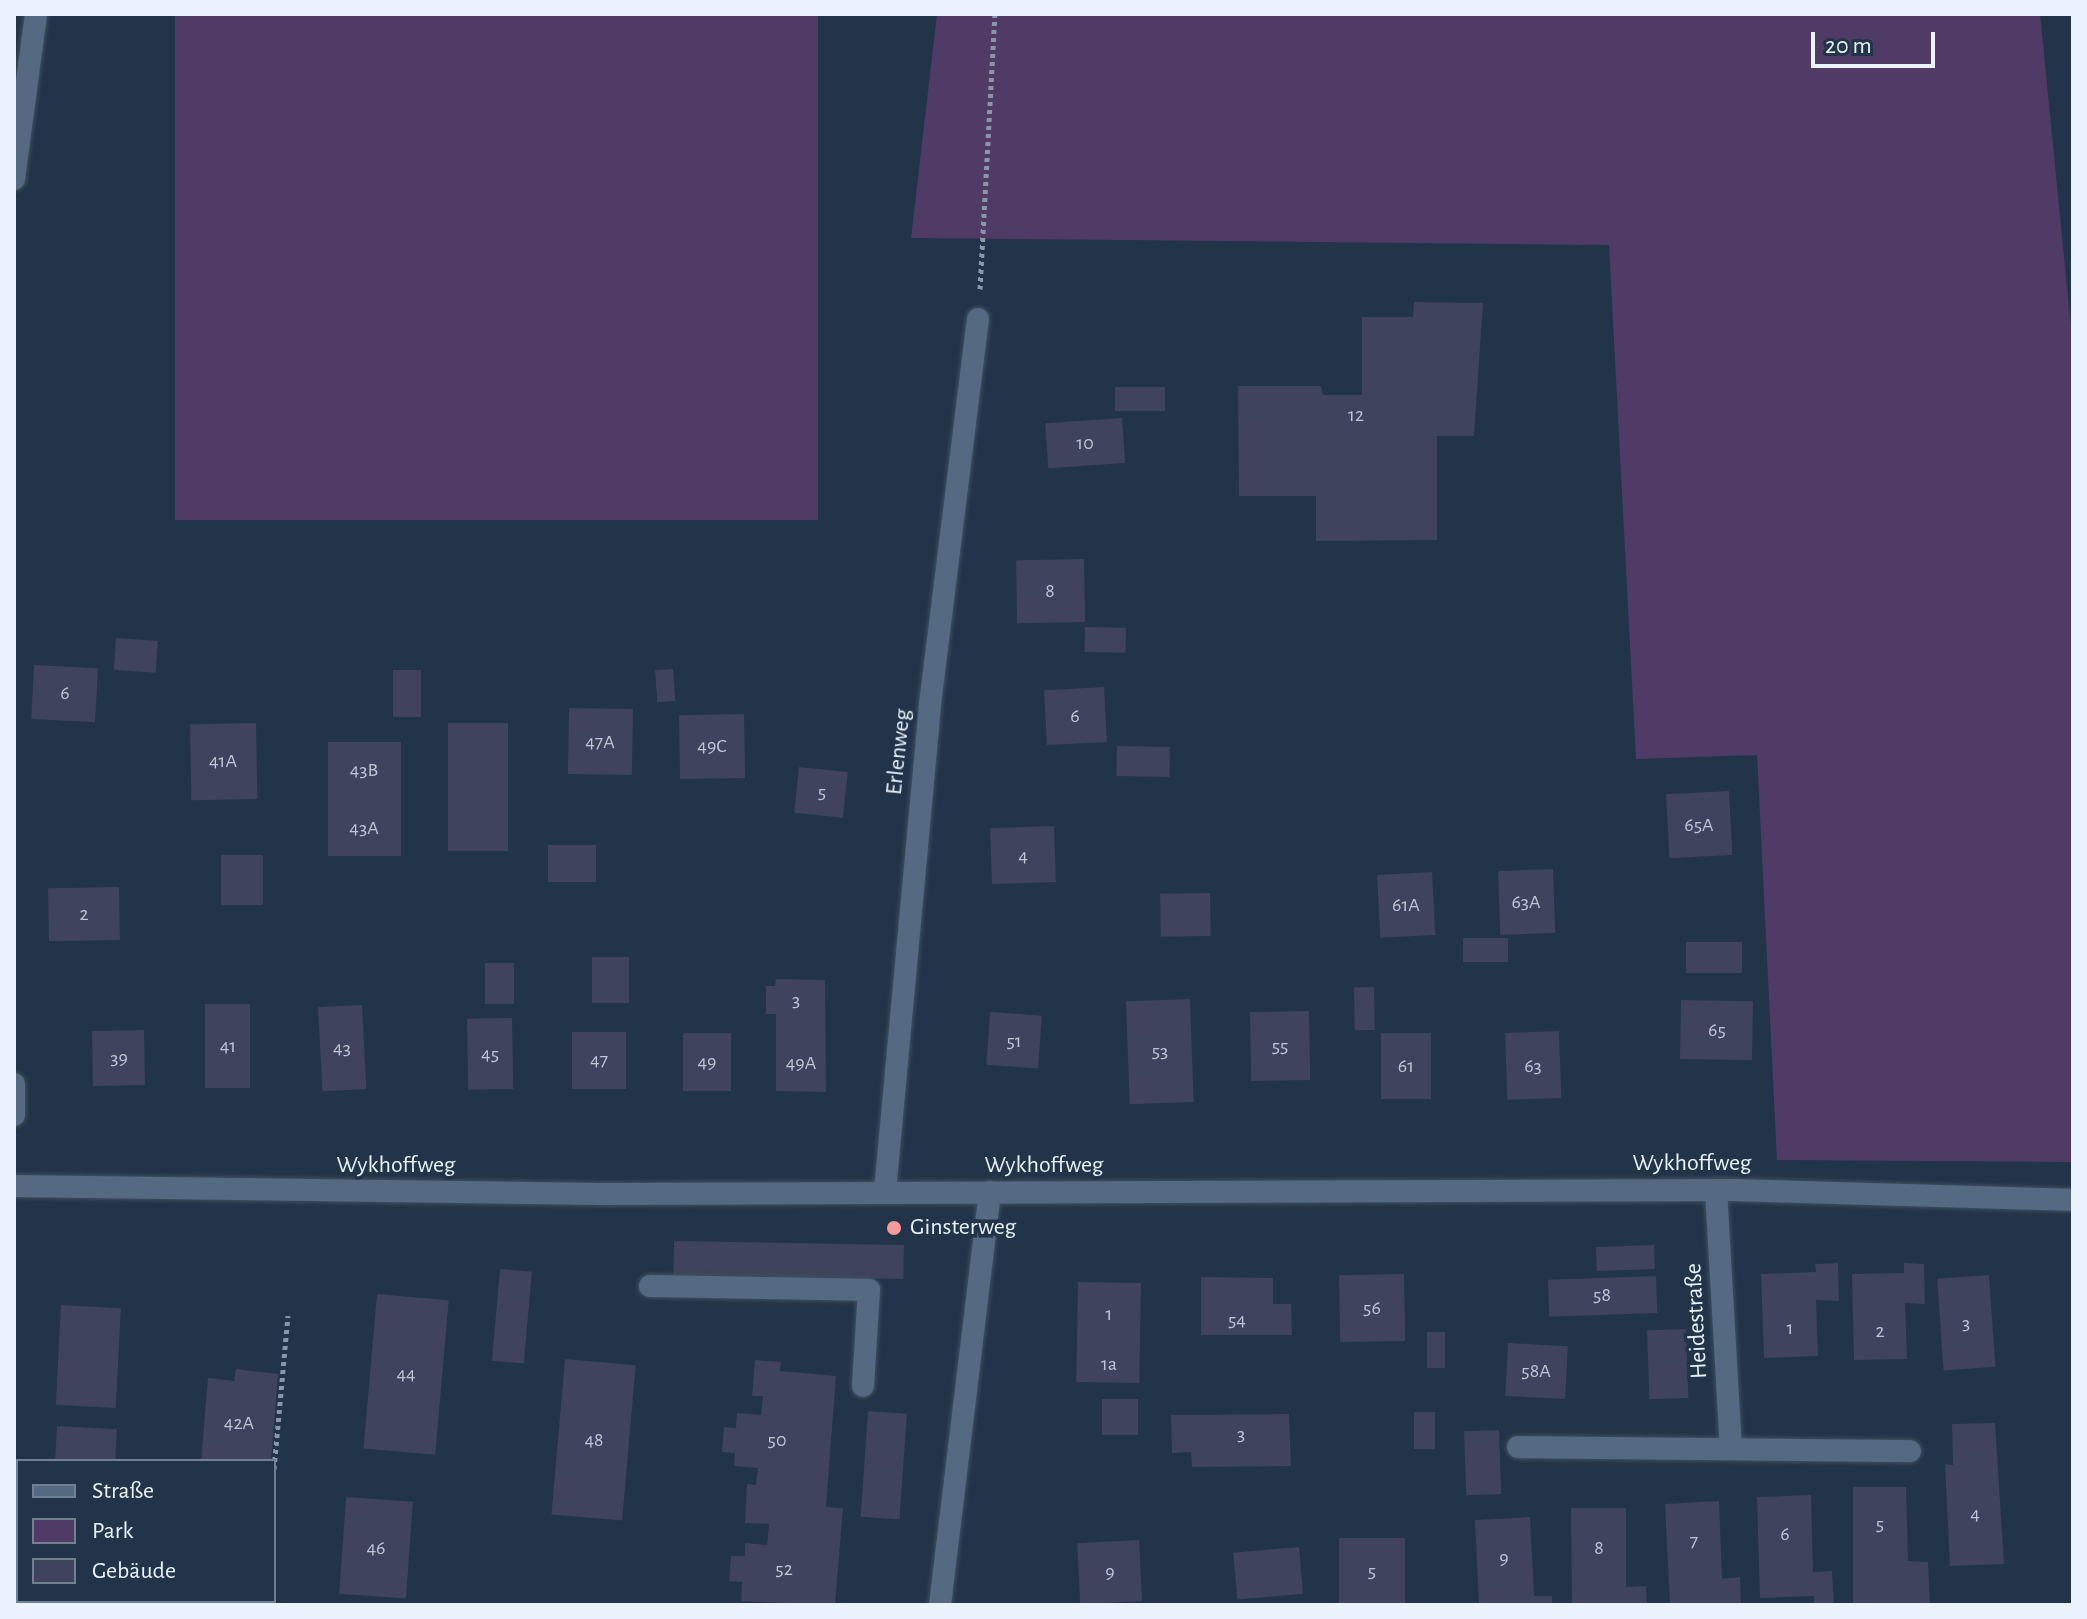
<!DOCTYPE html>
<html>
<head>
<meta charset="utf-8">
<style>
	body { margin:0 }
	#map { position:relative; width:2087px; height:1619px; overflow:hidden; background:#223449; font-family:"Alegreya Sans",sans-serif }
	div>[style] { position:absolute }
	.green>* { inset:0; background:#4f3b66; transform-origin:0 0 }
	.building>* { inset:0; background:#3f435d; transform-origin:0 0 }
	.path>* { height:5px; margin-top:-2.5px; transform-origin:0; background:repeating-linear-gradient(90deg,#8a97a7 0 4px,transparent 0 8px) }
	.roads { filter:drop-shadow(0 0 2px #404f60) drop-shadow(0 0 2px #404f60) }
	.service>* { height:22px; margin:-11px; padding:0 11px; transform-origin:11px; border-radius:11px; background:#566982 }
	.minor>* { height:22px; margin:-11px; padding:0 11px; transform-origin:11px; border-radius:11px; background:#566982 }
	.dots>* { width:22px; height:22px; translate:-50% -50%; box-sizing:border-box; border:4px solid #223449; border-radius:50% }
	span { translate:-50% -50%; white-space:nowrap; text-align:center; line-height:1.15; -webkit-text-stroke:7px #223449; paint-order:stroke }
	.number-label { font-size:20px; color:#bec6d5 }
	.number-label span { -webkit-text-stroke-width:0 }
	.street-label { font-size:24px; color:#e9f2fd }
	.poi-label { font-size:24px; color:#e9f2fd }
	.left { translate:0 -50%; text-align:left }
	.frame { position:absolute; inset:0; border:16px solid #e9f2fd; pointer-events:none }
	.legend { position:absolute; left:16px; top:1459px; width:260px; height:144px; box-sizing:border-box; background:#223449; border:2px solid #728091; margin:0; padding:10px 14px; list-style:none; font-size:24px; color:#e9f2fd }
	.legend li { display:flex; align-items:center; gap:16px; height:40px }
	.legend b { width:40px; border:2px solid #728091 }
	.scale { position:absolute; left:1811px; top:32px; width:124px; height:36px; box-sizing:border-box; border:4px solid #e9f2fd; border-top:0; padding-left:10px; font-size:24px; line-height:28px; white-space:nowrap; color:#e9f2fd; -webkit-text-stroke:6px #223449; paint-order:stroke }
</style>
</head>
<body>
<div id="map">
	<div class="green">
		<i style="left:175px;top:14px;width:643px;height:506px"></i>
		<i style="clip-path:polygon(937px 14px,2040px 14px,2073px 347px,2073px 1162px,1777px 1160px,1757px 755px,1636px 759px,1609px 245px,911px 238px)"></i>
	</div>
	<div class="building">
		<i style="clip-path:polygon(1414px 302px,1483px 303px,1474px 436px,1437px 436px,1437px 540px,1316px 541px,1316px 496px,1239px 496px,1238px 386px,1321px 386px,1323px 395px,1362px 395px,1362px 317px,1413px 317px)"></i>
		<i style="left:1115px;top:387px;width:50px;height:24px"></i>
		<i style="left:1122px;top:418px;width:45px;height:77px;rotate:86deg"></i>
		<i style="left:1084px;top:559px;width:63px;height:68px;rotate:89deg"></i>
		<i style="left:1085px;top:627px;width:41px;height:25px;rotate:1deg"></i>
		<i style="left:116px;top:638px;width:42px;height:32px;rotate:4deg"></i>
		<i style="left:34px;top:665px;width:64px;height:54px;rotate:3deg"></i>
		<i style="left:673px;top:669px;width:32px;height:18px;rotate:86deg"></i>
		<i style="left:393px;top:670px;width:28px;height:47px"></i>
		<i style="left:1104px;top:687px;width:55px;height:60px;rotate:87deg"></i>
		<i style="left:569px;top:708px;width:64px;height:66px;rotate:1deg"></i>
		<i style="left:744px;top:714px;width:64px;height:65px;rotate:89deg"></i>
		<i style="left:256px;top:723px;width:76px;height:66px;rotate:89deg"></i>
		<i style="left:448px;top:723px;width:60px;height:128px"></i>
		<i style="left:328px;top:742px;width:73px;height:114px"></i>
		<i style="left:1117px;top:746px;width:53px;height:30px;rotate:1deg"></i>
		<i style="left:799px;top:767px;width:49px;height:46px;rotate:6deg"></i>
		<i style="left:1729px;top:791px;width:64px;height:63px;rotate:87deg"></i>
		<i style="left:1054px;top:826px;width:56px;height:64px;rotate:88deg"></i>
		<i style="left:548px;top:845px;width:48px;height:37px"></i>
		<i style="left:263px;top:855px;width:50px;height:42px;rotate:90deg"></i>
		<i style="left:1553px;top:869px;width:64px;height:55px;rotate:88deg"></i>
		<i style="left:1432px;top:872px;width:63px;height:55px;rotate:87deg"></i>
		<i style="left:119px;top:887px;width:53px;height:71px;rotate:89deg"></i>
		<i style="left:1210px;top:893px;width:43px;height:50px;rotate:89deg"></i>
		<i style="left:1508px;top:938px;width:24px;height:45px;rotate:90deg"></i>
		<i style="left:1686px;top:942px;width:56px;height:31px"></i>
		<i style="left:592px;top:957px;width:37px;height:46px"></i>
		<i style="left:485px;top:963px;width:29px;height:41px"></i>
		<i style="clip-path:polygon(776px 979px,825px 980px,826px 1092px,776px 1091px,776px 1014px,766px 1014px,766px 986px,775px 986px)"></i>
		<i style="left:1374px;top:987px;width:43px;height:20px;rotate:89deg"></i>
		<i style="left:1190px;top:999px;width:103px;height:64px;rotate:88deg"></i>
		<i style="left:1681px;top:1000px;width:72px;height:59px;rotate:1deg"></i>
		<i style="left:205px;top:1004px;width:45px;height:84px"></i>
		<i style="left:362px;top:1005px;width:84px;height:44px;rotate:87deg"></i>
		<i style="left:1309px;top:1011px;width:69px;height:59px;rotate:89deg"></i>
		<i style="left:990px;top:1012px;width:52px;height:53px;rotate:4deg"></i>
		<i style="left:512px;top:1018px;width:71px;height:45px;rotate:89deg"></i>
		<i style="left:144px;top:1030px;width:55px;height:52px;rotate:89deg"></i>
		<i style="left:1559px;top:1031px;width:67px;height:54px;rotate:88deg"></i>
		<i style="left:572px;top:1032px;width:54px;height:57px"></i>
		<i style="left:683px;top:1033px;width:48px;height:58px"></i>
		<i style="left:1381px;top:1033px;width:50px;height:66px"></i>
		<i style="left:674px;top:1241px;width:230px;height:34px;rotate:1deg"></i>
		<i style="left:1654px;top:1245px;width:24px;height:58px;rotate:88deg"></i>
		<i style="clip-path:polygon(1838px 1263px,1839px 1301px,1816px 1300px,1818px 1356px,1764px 1358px,1761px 1274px,1816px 1272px,1815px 1264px)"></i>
		<i style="clip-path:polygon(1904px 1263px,1924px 1264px,1925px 1304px,1905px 1303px,1907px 1359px,1854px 1360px,1852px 1274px,1904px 1273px)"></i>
		<i style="left:500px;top:1269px;width:32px;height:92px;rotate:5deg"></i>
		<i style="left:1404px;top:1274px;width:67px;height:65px;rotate:89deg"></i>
		<i style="left:1989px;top:1275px;width:92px;height:52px;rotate:86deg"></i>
		<i style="left:1656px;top:1276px;width:37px;height:108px;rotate:88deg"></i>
		<i style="clip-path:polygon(1201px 1277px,1273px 1278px,1273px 1304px,1291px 1304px,1292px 1335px,1201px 1335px)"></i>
		<i style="left:1078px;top:1282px;width:63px;height:100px;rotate:1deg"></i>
		<i style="left:377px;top:1294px;width:72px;height:155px;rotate:5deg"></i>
		<i style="left:61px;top:1305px;width:60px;height:100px;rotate:3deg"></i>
		<i style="left:1686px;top:1329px;width:69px;height:39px;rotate:88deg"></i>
		<i style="left:1427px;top:1332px;width:18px;height:36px"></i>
		<i style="left:1508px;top:1343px;width:60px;height:53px;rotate:3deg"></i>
		<i style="left:565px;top:1359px;width:71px;height:156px;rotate:5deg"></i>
		<i style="clip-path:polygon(755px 1360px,781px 1362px,780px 1371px,836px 1376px,826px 1507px,843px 1508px,835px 1605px,741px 1601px,742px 1582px,729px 1581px,731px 1556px,745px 1556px,745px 1543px,767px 1545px,769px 1524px,745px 1523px,747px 1484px,756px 1485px,758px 1468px,734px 1466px,735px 1453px,722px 1452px,724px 1427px,736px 1428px,737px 1413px,761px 1415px,763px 1396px,752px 1396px)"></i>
		<i style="clip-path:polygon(236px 1369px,278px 1374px,271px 1461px,201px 1461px,208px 1378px,234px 1381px)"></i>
		<i style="left:1102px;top:1399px;width:36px;height:36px"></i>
		<i style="left:868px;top:1411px;width:39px;height:106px;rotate:4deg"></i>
		<i style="left:1414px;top:1412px;width:21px;height:37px"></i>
		<i style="clip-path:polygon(1289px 1414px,1291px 1466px,1192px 1467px,1191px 1452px,1172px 1453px,1171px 1415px)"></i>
		<i style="clip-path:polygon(1995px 1423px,2004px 1564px,1950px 1566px,1945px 1464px,1953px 1465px,1952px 1424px)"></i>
		<i style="left:57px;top:1426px;width:60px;height:35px;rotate:3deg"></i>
		<i style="left:1499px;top:1430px;width:64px;height:35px;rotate:88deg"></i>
		<i style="clip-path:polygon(1853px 1487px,1906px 1487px,1908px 1561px,1928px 1562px,1930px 1605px,1853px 1603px)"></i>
		<i style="clip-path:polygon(1811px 1495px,1813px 1572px,1832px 1571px,1834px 1605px,1814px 1605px,1814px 1596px,1760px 1598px,1757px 1497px)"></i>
		<i style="left:346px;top:1497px;width:67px;height:97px;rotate:4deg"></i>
		<i style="clip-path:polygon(1719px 1501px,1722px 1579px,1740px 1577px,1741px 1605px,1670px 1604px,1665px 1504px)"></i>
		<i style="clip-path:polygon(1571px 1508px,1626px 1508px,1626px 1587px,1646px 1586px,1647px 1605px,1572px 1605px)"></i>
		<i style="clip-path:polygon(1530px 1517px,1534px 1596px,1552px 1596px,1552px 1605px,1479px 1605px,1475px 1520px)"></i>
		<i style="left:1339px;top:1538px;width:66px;height:67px"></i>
		<i style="left:1139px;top:1540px;width:61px;height:62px;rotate:87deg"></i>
		<i style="left:1299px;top:1547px;width:47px;height:66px;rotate:85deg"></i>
		<i style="clip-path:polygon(54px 1601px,117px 1601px,54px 1605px)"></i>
		<i style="clip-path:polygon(212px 1601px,259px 1601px,211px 1605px)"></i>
	</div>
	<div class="path">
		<i style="left:980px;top:289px;width:275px;rotate:-86.9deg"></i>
		<i style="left:274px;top:1469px;width:154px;rotate:-84.8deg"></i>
		<i style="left:261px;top:1605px;width:4px;rotate:-76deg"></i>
	</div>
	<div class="roads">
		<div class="service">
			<i style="left:650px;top:1286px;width:219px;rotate:1deg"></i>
			<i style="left:869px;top:1290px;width:96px;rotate:93.6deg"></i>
		</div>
		<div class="minor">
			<i style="left:14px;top:179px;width:166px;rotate:-82.4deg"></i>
			<i style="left:14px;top:1084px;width:31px;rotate:90deg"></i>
			<i style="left:14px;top:1186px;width:586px;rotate:0.78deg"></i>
			<i style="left:600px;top:1194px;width:1136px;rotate:-0.2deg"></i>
			<i style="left:1736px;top:1190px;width:337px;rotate:1.7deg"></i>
			<i style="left:1716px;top:1190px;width:259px;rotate:86.7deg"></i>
			<i style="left:885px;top:1191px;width:489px;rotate:-84.7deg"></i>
			<i style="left:930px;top:704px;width:388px;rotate:-82.9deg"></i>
			<i style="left:1518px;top:1447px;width:392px;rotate:0.6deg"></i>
			<i style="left:940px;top:1605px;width:416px;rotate:-83.1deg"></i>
		</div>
	</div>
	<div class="dots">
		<i style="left:894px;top:1228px;background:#f59b9b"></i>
	</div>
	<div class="number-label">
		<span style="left:1356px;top:415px">12</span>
		<span style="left:1085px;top:443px">10</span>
		<span style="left:1050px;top:591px">8</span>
		<span style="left:65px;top:693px">6</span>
		<span style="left:1075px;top:716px">6</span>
		<span style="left:600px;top:742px">47A</span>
		<span style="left:712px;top:746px">49C</span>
		<span style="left:223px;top:761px">41A</span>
		<span style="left:364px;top:770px">43B</span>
		<span style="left:822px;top:792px">5</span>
		<span style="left:1699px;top:825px">65A</span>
		<span style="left:364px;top:828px">43A</span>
		<span style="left:1023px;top:856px">4</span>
		<span style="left:1526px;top:902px">63A</span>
		<span style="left:1406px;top:905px">61A</span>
		<span style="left:84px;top:914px">2</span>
		<span style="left:796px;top:1000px">3</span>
		<span style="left:1717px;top:1030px">65</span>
		<span style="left:1014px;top:1041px">51</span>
		<span style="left:228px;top:1046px">41</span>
		<span style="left:1280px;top:1046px">55</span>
		<span style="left:342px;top:1048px">43</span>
		<span style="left:1160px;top:1051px">53</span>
		<span style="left:490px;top:1054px">45</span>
		<span style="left:119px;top:1058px">39</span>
		<span style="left:599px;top:1060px">47</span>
		<span style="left:707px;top:1062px">49</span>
		<span style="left:801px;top:1063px">49A</span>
		<span style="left:1406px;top:1066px">61</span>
		<span style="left:1533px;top:1066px">63</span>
		<span style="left:1602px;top:1295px">58</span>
		<span style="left:1372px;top:1308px">56</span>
		<span style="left:1109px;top:1314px">1</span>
		<span style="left:1237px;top:1320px">54</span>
		<span style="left:1966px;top:1323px">3</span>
		<span style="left:1790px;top:1328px">1</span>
		<span style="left:1880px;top:1331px">2</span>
		<span style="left:1109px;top:1364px">1a</span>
		<span style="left:1536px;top:1371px">58A</span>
		<span style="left:406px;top:1374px">44</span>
		<span style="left:239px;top:1423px">42A</span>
		<span style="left:1241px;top:1434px">3</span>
		<span style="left:594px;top:1440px">48</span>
		<span style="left:777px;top:1440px">50</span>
		<span style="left:1975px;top:1514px">4</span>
		<span style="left:1880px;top:1524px">5</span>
		<span style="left:1785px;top:1534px">6</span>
		<span style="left:1694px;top:1541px">7</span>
		<span style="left:376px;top:1548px">46</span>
		<span style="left:1599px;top:1548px">8</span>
		<span style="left:1504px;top:1558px">9</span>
		<span style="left:784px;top:1569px">52</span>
		<span style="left:1372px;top:1571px">5</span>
		<span style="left:1110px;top:1572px">9</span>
	</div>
	<div class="street-label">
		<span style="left:899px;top:752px;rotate:-84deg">Erlenweg</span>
		<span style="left:1692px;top:1164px">Wykhoffweg</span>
		<span style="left:396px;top:1166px">Wykhoffweg</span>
		<span style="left:1044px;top:1166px">Wykhoffweg</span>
		<span style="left:1697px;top:1321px;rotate:-93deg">Heidestraße</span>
	</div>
	<div class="poi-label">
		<span class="left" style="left:910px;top:1228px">Ginsterweg</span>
	</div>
	<div class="frame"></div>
	<ul class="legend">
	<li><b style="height:10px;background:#566982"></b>Straße</li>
	<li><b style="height:22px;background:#4f3b66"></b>Park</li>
	<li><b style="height:22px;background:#3f435d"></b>Gebäude</li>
	</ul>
	<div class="scale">20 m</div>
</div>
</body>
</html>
